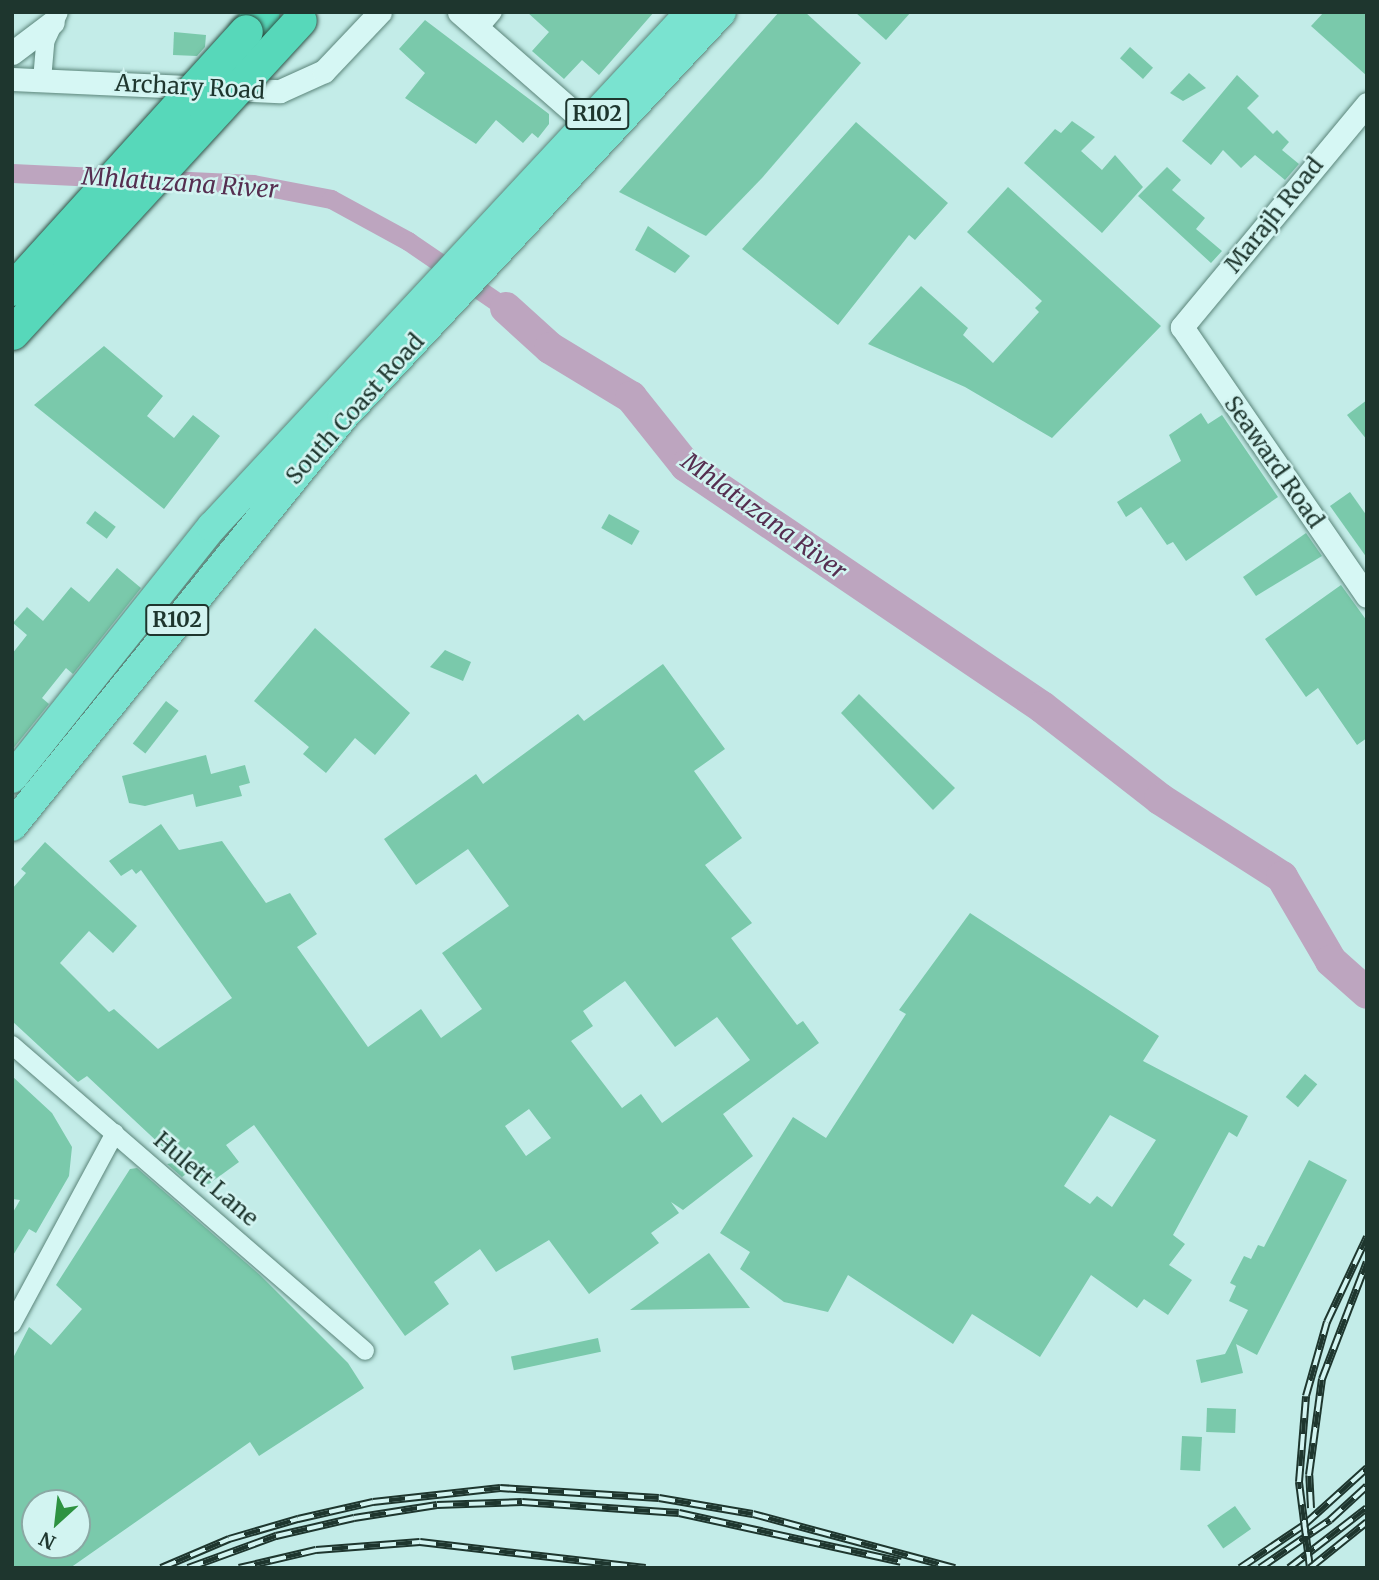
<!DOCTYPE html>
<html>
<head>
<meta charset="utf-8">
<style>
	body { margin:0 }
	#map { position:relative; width:1379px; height:1580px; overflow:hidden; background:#c3ece8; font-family:Merriweather,serif }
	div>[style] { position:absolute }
	.canal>* { height:19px; margin:-9.5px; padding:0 9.5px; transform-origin:9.5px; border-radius:9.5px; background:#bda5bf }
	.river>* { height:32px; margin:-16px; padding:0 16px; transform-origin:16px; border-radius:16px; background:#bda5bf }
	.building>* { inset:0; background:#7ac9ab; transform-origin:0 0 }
	.roads { filter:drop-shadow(0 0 2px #5b857a) drop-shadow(0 0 2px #5b857a) }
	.minor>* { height:18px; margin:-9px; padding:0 9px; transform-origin:9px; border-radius:9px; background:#d6f7f4 }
	.tertiary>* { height:23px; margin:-11.5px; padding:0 11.5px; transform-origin:11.5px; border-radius:11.5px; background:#d6f7f4 }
	.trunk>* { height:30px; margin:-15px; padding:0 15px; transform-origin:15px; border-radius:15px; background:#7ae3d0 }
	.motorway>* { height:33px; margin:-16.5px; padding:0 16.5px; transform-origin:16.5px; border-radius:16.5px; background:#57d8ba }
	.rail>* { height:8px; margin-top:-4px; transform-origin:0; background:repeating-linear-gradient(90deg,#d2f4f1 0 16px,#1e362e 0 32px); box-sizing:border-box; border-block:2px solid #1e362e }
	.bridges { filter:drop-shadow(0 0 2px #2f5347) drop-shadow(0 0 2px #2f5347) }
	.motorway-bridge>* { height:33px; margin:-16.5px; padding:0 16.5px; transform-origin:16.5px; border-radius:16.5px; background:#57d8ba }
	span { translate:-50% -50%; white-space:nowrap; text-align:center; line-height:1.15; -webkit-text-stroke:5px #d2f4f1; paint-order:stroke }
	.shield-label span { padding:2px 5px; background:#d2f4f1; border:2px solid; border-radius:5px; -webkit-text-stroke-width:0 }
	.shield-label { font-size:21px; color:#1e362e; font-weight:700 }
	.street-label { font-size:23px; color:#1e362e }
	.water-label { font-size:24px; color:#552e50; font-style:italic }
	.frame { position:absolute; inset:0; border:14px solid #1e362e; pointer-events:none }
	.north { position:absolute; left:21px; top:1489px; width:70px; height:70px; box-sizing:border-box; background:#d2f4f1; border:2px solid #8aa8a3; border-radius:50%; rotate:207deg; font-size:19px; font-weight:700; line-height:28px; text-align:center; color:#1e362e }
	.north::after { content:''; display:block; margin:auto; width:24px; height:32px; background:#2d9241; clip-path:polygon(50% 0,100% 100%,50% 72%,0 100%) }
</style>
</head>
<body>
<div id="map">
	<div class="canal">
		<i style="left:12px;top:173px;width:106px;rotate:2.7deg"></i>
		<i style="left:148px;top:179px;width:105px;rotate:2.7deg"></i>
		<i style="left:253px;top:184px;width:79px;rotate:10.9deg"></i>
		<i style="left:331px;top:199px;width:88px;rotate:28.6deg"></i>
		<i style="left:408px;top:241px;width:119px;rotate:34.4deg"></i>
	</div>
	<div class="river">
		<i style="left:506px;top:308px;width:59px;rotate:42.3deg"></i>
		<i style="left:550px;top:348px;width:95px;rotate:31.2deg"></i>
		<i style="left:631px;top:397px;width:88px;rotate:51.4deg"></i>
		<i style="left:686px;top:466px;width:430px;rotate:34.1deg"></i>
		<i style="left:1042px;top:707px;width:150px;rotate:37.9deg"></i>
		<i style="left:1160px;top:799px;width:145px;rotate:32.6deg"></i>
		<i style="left:1282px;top:877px;width:97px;rotate:59.7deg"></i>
		<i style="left:1331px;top:961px;width:48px;rotate:41.6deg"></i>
	</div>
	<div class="building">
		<i style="clip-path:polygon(527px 12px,654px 12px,599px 75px,582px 60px,564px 79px,532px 51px,549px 32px)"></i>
		<i style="clip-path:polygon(779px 12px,805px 12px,861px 63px,762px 178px,706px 236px,619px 192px)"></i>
		<i style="clip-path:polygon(855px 12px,911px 12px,886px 40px)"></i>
		<i style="clip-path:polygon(1324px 12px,1367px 12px,1367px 76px,1311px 26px)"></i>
		<i style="clip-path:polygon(425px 20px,549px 114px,549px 124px,538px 138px,532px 133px,523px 143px,496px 120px,476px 144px,405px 98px,425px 73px,399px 49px)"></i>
		<i style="clip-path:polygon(174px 32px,206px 35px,205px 47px,197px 56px,173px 55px)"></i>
		<i style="left:1130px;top:47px;width:31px;height:15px;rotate:42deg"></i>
		<i style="clip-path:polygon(1189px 73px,1206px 88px,1183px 101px,1170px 93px)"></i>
		<i style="clip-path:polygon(1237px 75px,1259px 96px,1247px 108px,1273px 134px,1277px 130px,1289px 142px,1282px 150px,1299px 164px,1285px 180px,1255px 155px,1241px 168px,1223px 150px,1211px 165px,1182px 141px)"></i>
		<i style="clip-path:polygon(1072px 121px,1095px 137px,1081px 151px,1102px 170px,1115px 155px,1143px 187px,1102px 233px,1024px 163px,1055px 129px,1061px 133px)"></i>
		<i style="clip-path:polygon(856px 122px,948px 203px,915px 240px,909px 235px,838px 325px,742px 249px)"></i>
		<i style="clip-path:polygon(1167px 167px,1181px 180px,1172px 190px,1205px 218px,1196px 229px,1222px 251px,1211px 263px,1138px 196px)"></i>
		<i style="clip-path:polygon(1008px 187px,1161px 326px,1052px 438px,965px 387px,868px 344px,921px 286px,968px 328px,963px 335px,993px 363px,1039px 312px,1035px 308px,1042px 301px,967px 232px)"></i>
		<i style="clip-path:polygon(648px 226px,690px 256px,675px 273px,635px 250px)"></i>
		<i style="clip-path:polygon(104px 346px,163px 396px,147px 416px,174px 438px,193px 415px,220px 436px,164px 509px,34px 405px)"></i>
		<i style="clip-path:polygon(1367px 400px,1367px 440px,1347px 415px)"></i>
		<i style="clip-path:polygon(1201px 413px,1208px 424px,1222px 415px,1278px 497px,1186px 561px,1173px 542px,1167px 545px,1141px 507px,1126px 517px,1117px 502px,1181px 461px,1169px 435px)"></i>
		<i style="clip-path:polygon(1350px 492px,1367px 516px,1367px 558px,1330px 506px)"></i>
		<i style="left:95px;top:511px;width:26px;height:15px;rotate:37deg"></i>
		<i style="left:609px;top:514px;width:35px;height:16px;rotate:29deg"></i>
		<i style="clip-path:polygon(1306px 533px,1322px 556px,1256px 596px,1243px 577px)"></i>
		<i style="clip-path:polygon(117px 568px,141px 588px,73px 674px,66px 668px,42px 698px,49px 704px,12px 750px,12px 654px,27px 635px,13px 623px,27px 607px,43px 621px,71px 587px,89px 602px)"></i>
		<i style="clip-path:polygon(1341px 585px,1367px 621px,1367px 738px,1357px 745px,1318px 688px,1306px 697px,1265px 639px)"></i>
		<i style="clip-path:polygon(315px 628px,410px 713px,375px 755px,355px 738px,326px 773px,303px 754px,309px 747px,254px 701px)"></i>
		<i style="clip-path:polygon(445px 650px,471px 662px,463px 681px,430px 667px)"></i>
		<i style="clip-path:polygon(evenodd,663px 664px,725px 749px,694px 771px,742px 838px,705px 865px,752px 923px,731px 938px,797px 1025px,803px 1021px,819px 1043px,723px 1114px,753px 1156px,683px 1210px,671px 1202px,679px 1213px,651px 1233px,659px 1243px,589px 1294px,549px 1240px,496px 1272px,480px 1249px,434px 1282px,449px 1304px,405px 1336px,254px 1125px,226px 1145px,239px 1162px,206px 1186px,193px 1169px,182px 1177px,167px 1164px,179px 1162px,87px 1076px,78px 1082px,12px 1021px,12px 889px,26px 873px,21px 869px,45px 842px,137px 926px,113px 953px,89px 931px,60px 963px,109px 1012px,114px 1009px,158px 1049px,232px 998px,141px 870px,136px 874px,132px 869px,121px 876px,109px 861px,161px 824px,179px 850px,222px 841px,266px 903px,290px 893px,317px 934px,297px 947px,368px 1047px,421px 1009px,441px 1038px,482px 1009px,442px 953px,509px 906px,468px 849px,416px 885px,384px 839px,476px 774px,483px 784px,578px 714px,584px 721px,663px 664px,625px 981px,675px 1047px,717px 1017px,750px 1060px,662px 1123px,641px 1094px,622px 1108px,571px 1041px,593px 1026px,583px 1011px,625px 981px,663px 664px,529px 1109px,551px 1138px,526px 1156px,505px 1126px,529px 1109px)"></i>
		<i style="clip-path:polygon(859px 694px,955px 788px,933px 810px,841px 713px)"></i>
		<i style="left:166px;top:701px;width:16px;height:54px;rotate:38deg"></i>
		<i style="clip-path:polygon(206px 755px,211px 774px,245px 765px,250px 783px,239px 786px,242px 796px,196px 807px,193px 794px,145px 806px,129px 803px,122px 776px)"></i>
		<i style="clip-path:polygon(evenodd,970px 913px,1159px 1036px,1143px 1061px,1248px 1116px,1237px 1137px,1229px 1132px,1173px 1235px,1185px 1244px,1169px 1265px,1192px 1280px,1168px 1315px,1144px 1299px,1137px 1308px,1091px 1275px,1040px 1357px,972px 1314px,953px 1344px,848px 1275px,828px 1312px,784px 1302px,740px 1269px,750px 1252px,720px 1233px,793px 1117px,826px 1138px,906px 1014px,899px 1010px,970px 913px,1110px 1115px,1156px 1140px,1112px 1207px,1097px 1196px,1090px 1204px,1064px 1186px,1110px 1115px)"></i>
		<i style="left:1305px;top:1074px;width:16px;height:30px;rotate:40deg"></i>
		<i style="clip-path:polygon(12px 1076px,52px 1113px,72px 1147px,69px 1176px,36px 1233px,29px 1229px,12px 1257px,12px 1214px,20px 1200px,12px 1199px)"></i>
		<i style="clip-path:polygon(1309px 1160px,1347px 1180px,1257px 1355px,1236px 1344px,1243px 1373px,1201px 1383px,1196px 1360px,1225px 1354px,1248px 1310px,1229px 1301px,1236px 1286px,1230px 1283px,1244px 1256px,1251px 1259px,1258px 1245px,1264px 1247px)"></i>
		<i style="clip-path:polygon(evenodd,137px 1168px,260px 1275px,348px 1363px,364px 1388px,259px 1456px,250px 1442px,70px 1568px,12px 1568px,12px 1360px,29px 1327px,51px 1345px,82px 1309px,56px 1285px,130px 1169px,137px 1168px,35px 1503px,77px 1503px,77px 1545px,35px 1545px,35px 1503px)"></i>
		<i style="clip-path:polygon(709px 1253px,750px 1308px,630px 1310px)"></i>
		<i style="left:598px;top:1338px;width:14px;height:89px;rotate:78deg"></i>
		<i style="left:1207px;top:1408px;width:29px;height:24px;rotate:2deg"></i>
		<i style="left:1182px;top:1436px;width:20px;height:34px;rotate:3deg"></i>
		<i style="left:1235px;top:1506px;width:28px;height:34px;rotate:55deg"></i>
	</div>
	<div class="roads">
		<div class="minor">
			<i style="left:479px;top:28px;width:21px;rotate:-49deg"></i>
			<i style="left:42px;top:80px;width:38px;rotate:-85deg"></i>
			<i style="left:45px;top:42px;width:33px;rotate:-65deg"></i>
			<i style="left:12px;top:1045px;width:467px;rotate:40.9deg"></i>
			<i style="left:12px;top:1324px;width:217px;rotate:-61.7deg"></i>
		</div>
		<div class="tertiary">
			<i style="left:459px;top:12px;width:184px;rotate:41.2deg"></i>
			<i style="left:12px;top:53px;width:51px;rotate:-37.1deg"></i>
			<i style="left:12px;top:79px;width:268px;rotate:2.6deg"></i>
			<i style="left:280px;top:91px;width:48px;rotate:-24.4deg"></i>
			<i style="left:324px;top:71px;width:81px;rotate:-46.5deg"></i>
			<i style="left:1367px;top:104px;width:290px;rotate:129.7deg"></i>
			<i style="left:1182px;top:327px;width:326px;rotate:55.5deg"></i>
		</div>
		<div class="trunk">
			<i style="left:12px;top:778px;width:321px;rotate:-51.5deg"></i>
			<i style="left:212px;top:527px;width:703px;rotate:-47.07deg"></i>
			<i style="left:12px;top:826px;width:526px;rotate:-51.02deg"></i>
			<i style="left:343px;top:417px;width:554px;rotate:-46.97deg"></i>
		</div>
		<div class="motorway">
			<i style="left:246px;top:31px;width:25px;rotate:-48deg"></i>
		</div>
	</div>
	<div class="rail">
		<i style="left:1311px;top:1508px;width:33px;rotate:-93deg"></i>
		<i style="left:1309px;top:1475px;width:97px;rotate:-82.3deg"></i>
		<i style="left:1322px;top:1379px;width:125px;rotate:-69deg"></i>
		<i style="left:161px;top:1568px;width:74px;rotate:-23.1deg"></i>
		<i style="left:229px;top:1539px;width:72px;rotate:-16.2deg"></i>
		<i style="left:298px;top:1519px;width:77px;rotate:-12.8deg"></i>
		<i style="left:373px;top:1502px;width:128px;rotate:-6.3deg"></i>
		<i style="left:500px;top:1488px;width:159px;rotate:3.6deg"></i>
		<i style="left:659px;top:1498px;width:95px;rotate:9.7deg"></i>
		<i style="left:753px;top:1514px;width:209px;rotate:15deg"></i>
		<i style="left:188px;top:1568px;width:94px;rotate:-20deg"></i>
		<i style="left:276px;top:1536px;width:80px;rotate:-13deg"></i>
		<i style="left:354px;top:1518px;width:84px;rotate:-8.9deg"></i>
		<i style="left:437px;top:1505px;width:85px;rotate:-2deg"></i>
		<i style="left:522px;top:1502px;width:157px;rotate:4deg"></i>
		<i style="left:679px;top:1513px;width:227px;rotate:12.4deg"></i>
		<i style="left:239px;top:1568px;width:79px;rotate:-13.2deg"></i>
		<i style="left:316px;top:1550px;width:104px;rotate:-4.4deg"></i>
		<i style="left:420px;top:1542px;width:227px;rotate:6.6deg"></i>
		<i style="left:1240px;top:1568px;width:77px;rotate:-33.9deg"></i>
		<i style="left:1304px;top:1525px;width:85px;rotate:-42.1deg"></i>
		<i style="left:1260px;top:1568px;width:85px;rotate:-34.4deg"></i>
		<i style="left:1330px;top:1520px;width:50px;rotate:-42.6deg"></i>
		<i style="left:1289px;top:1568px;width:98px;rotate:-37.6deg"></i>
		<i style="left:1310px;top:1568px;width:87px;rotate:-97.3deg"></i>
		<i style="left:1299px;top:1482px;width:86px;rotate:-85.3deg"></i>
		<i style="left:1306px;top:1396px;width:77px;rotate:-74.2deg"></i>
		<i style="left:1327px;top:1322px;width:94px;rotate:-64.8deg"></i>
		<i style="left:1310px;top:1568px;width:73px;rotate:-38.9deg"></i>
	</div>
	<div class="bridges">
		<div class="motorway-bridge">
			<i style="left:12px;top:289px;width:348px;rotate:-47.8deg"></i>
			<i style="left:12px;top:333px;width:425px;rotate:-47.4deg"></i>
		</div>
	</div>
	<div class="shield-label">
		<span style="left:597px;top:114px">R102</span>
		<span style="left:177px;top:620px">R102</span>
	</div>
	<div class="street-label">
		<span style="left:190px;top:87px;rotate:3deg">Archary Road</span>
		<span style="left:1274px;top:215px;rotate:-51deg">Marajh Road</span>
		<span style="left:355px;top:409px;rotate:-48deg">South Coast Road</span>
		<span style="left:1274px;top:462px;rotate:55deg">Seaward Road</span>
		<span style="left:206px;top:1179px;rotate:41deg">Hulett Lane</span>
	</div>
	<div class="water-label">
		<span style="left:180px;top:183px;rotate:4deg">Mhlatuzana River</span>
		<span style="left:764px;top:516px;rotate:36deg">Mhlatuzana River</span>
	</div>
	<div class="frame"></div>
	<div class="north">N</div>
</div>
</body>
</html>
